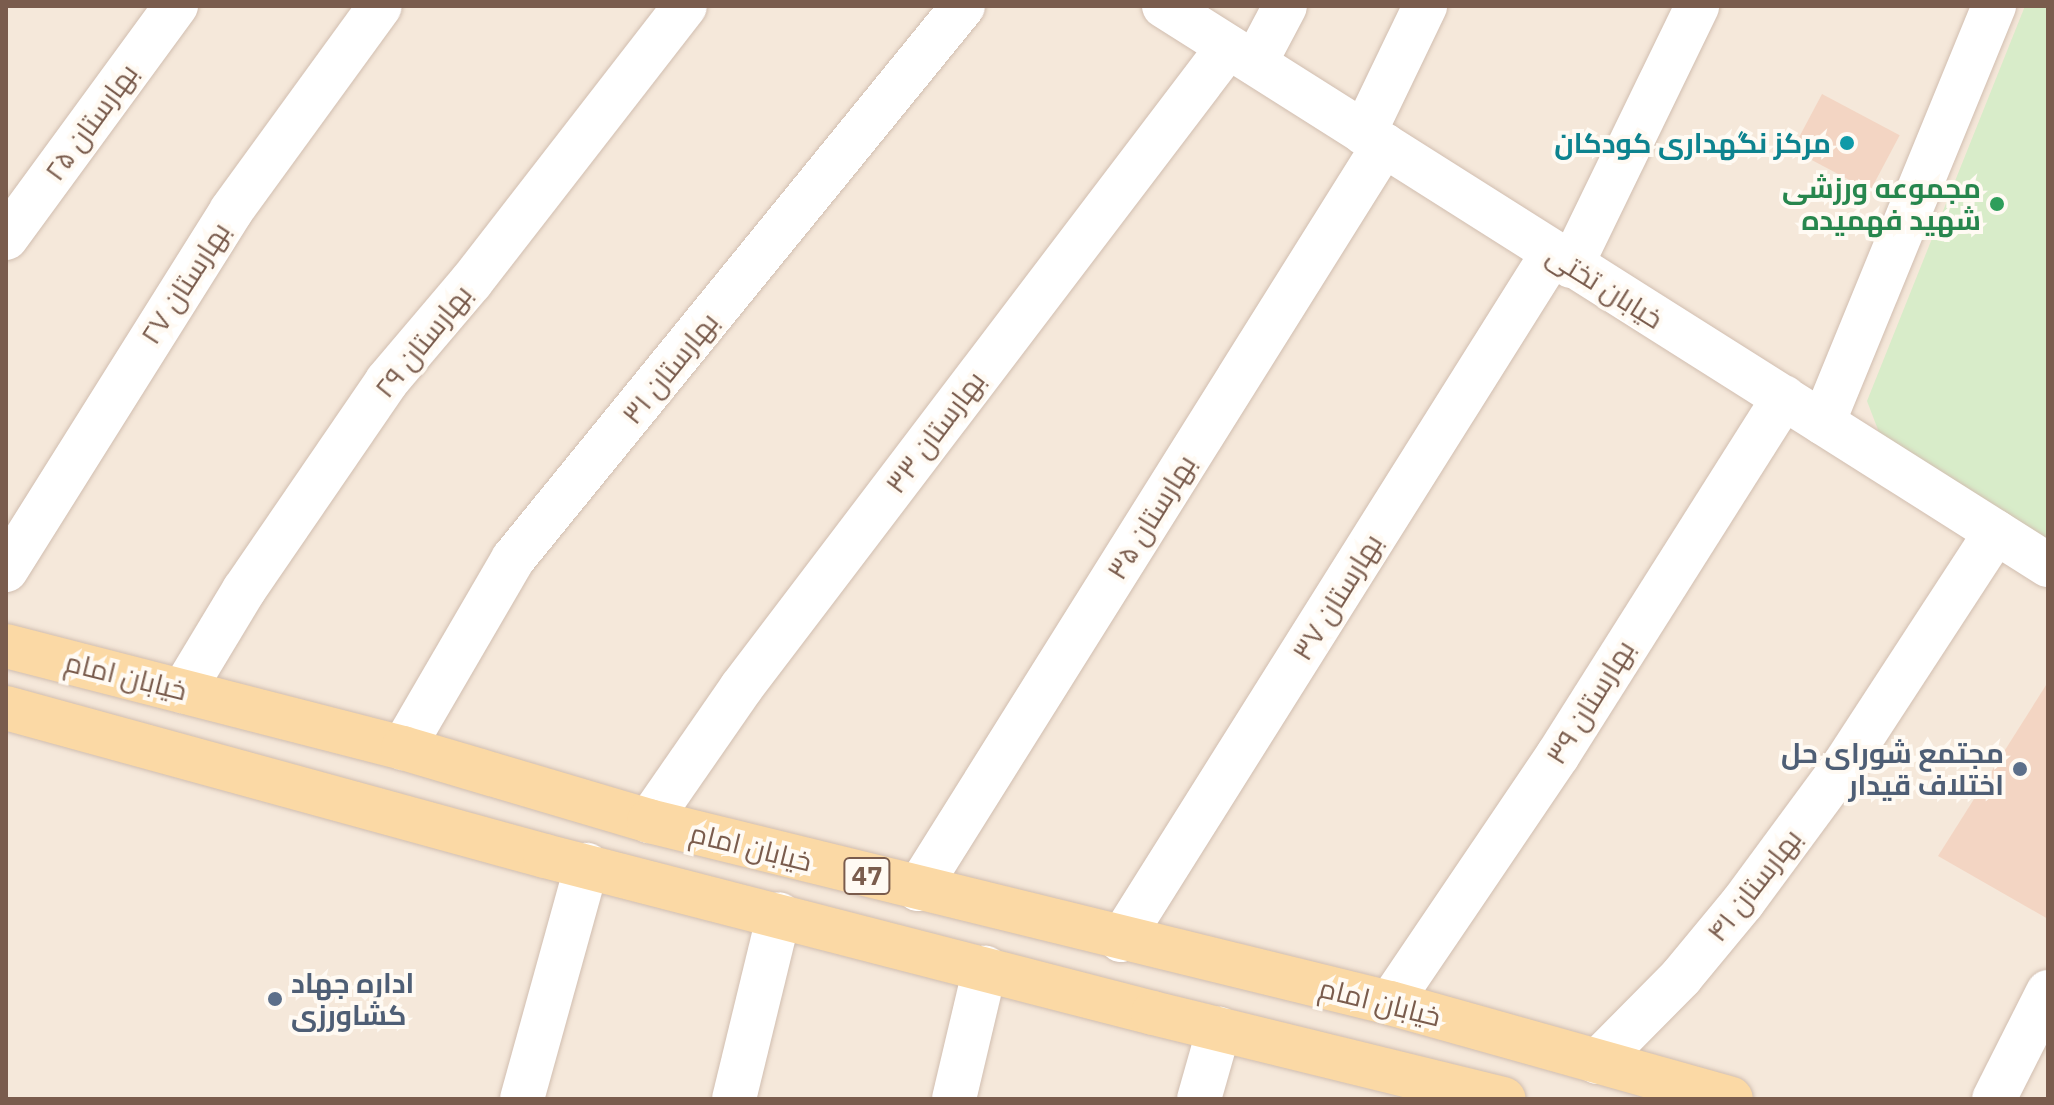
<!DOCTYPE html>
<html>
<head>
<meta charset="utf-8">
<style>
	body { margin:0 }
	#map { position:relative; width:2054px; height:1105px; overflow:hidden; background:#fdf6ec; font-family:"IBM Plex Sans",Cairo,sans-serif }
	div>[style] { position:absolute }
	.residential>* { inset:0; background:#f5e8da; transform-origin:0 0 }
	.green>* { inset:0; background:#d8ecc9 }
	.building>* { inset:0; background:#f3d5c3; transform-origin:0 0 }
	.roads { filter:drop-shadow(0 0 2px #d1beb0) drop-shadow(0 0 2px #d1beb0) }
	.minor>* { height:44px; margin:-22px; padding:0 22px; transform-origin:22px; border-radius:22px; background:#fff }
	.major>* { height:44px; margin:-22px; padding:0 22px; transform-origin:22px; border-radius:22px; background:#fbd9a5 }
	.dots>* { width:22px; height:22px; translate:-50% -50%; box-sizing:border-box; border:4px solid #fffaf3; border-radius:50% }
	span { translate:-50% -50%; white-space:nowrap; text-align:center; line-height:1.15; -webkit-text-stroke:8px #fffaf3; paint-order:stroke }
	.shield-label span { padding:2px 6px; background:#fffaf3; border:2px solid; border-radius:6px; -webkit-text-stroke-width:0 }
	.shield-label { font-size:26px; color:#7a5c4d; font-weight:700 }
	.street-label { font-size:28px; color:#7a5c4d }
	.culture-label { font-size:28px; color:#0d838f; font-weight:700 }
	.right { translate:-100% -50%; text-align:right }
	.leisure-label { font-size:28px; color:#27864d; font-weight:700 }
	.service-label { font-size:28px; color:#4e5e75; font-weight:700 }
	.left { translate:0 -50%; text-align:left }
	.frame { position:absolute; inset:0; border:8px solid #7a5c4d; pointer-events:none }
</style>
</head>
<body>
<div id="map">
	<div class="residential">
		<i style="left:6px;top:6px;width:2042px;height:1093px"></i>
	</div>
	<div class="green">
		<i style="clip-path:polygon(2025px 6px,2048px 6px,2048px 543px,1880px 435px,1867px 401px)"></i>
	</div>
	<div class="building">
		<i style="left:1822px;top:94px;width:88px;height:63px;rotate:28deg"></i>
		<i style="clip-path:polygon(2048px 682px,2048px 919px,1938px 856px)"></i>
	</div>
	<div class="roads">
		<div class="minor">
			<i style="left:1164px;top:6px;width:1046px;rotate:32.31deg"></i>
			<i style="left:1255px;top:63px;width:64px;rotate:-62.2deg"></i>
			<i style="left:1364px;top:133px;width:141px;rotate:-64.3deg"></i>
			<i style="left:6px;top:238px;width:288px;rotate:-53.8deg"></i>
			<i style="left:1571px;top:266px;width:289px;rotate:-64.1deg"></i>
			<i style="left:1823px;top:423px;width:451px;rotate:-67.7deg"></i>
			<i style="left:6px;top:570px;width:424px;rotate:-57.9deg"></i>
			<i style="left:231px;top:211px;width:253px;rotate:-54deg"></i>
			<i style="left:183px;top:691px;width:118px;rotate:-58.9deg"></i>
			<i style="left:244px;top:590px;width:253px;rotate:-55.6deg"></i>
			<i style="left:387px;top:381px;width:130px;rotate:-49.7deg"></i>
			<i style="left:471px;top:282px;width:349px;rotate:-52.2deg"></i>
			<i style="left:403px;top:748px;width:219px;rotate:-59.8deg"></i>
			<i style="left:513px;top:559px;width:713px;rotate:-50.86deg"></i>
			<i style="left:649px;top:821px;width:162px;rotate:-55.3deg"></i>
			<i style="left:741px;top:688px;width:805px;rotate:-52.77deg"></i>
			<i style="left:918px;top:889px;width:878px;rotate:-57.94deg"></i>
			<i style="left:1121px;top:940px;width:810px;rotate:-57.86deg"></i>
			<i style="left:1390px;top:1003px;width:300px;rotate:-55.9deg"></i>
			<i style="left:1558px;top:755px;width:423px;rotate:-57.7deg"></i>
			<i style="left:1597px;top:1062px;width:120px;rotate:-45.3deg"></i>
			<i style="left:1681px;top:977px;width:97px;rotate:-50.4deg"></i>
			<i style="left:1743px;top:902px;width:170px;rotate:-53.6deg"></i>
			<i style="left:1844px;top:765px;width:278px;rotate:-56.9deg"></i>
			<i style="left:522px;top:1099px;width:243px;rotate:-74.5deg"></i>
			<i style="left:734px;top:1099px;width:190px;rotate:-76.3deg"></i>
			<i style="left:954px;top:1099px;width:135px;rotate:-76.7deg"></i>
			<i style="left:1199px;top:1099px;width:73px;rotate:-74.1deg"></i>
			<i style="left:1994px;top:1099px;width:120px;rotate:-63.2deg"></i>
		</div>
		<div class="major">
			<i style="left:6px;top:646px;width:410px;rotate:14.4deg"></i>
			<i style="left:403px;top:748px;width:257px;rotate:16.5deg"></i>
			<i style="left:649px;top:821px;width:763px;rotate:13.8deg"></i>
			<i style="left:1390px;top:1003px;width:354px;rotate:15.7deg"></i>
			<i style="left:6px;top:708px;width:559px;rotate:15.35deg"></i>
			<i style="left:545px;top:856px;width:628px;rotate:14.48deg"></i>
			<i style="left:1153px;top:1013px;width:361px;rotate:13.8deg"></i>
		</div>
	</div>
	<div class="dots">
		<i style="left:1847px;top:143px;background:#0f9aa8"></i>
		<i style="left:1997px;top:204px;background:#2e9e5b"></i>
		<i style="left:2020px;top:769px;background:#5c6f8a"></i>
		<i style="left:275px;top:999px;background:#5c6f8a"></i>
	</div>
	<div class="shield-label">
		<span style="left:867px;top:876px">47</span>
	</div>
	<div class="street-label">
		<span style="left:91px;top:122px;rotate:-54deg">بهارستان ۲۵</span>
		<span style="left:185px;top:283px;rotate:-57deg">بهارستان ۲۷</span>
		<span style="left:1605px;top:287px;rotate:32deg">خیابان تختی</span>
		<span style="left:423px;top:341px;rotate:-51deg">بهارستان ۲۹</span>
		<span style="left:670px;top:368px;rotate:-51deg">بهارستان ۳۱</span>
		<span style="left:935px;top:432px;rotate:-53deg">بهارستان ۳۳</span>
		<span style="left:1151px;top:517px;rotate:-58deg">بهارستان ۳۵</span>
		<span style="left:1337px;top:597px;rotate:-58deg">بهارستان ۳۷</span>
		<span style="left:126px;top:676px;rotate:14deg">خیابان امام</span>
		<span style="left:1590px;top:702px;rotate:-58deg">بهارستان ۳۹</span>
		<span style="left:751px;top:847px;rotate:14deg">خیابان امام</span>
		<span style="left:1754px;top:885px;rotate:-52deg">بهارستان ۴۱</span>
		<span style="left:1380px;top:1002px;rotate:14deg">خیابان امام</span>
	</div>
	<div class="culture-label">
		<span class="right" style="left:1831px;top:143px">مرکز نگهداری کودکان</span>
	</div>
	<div class="leisure-label">
		<span class="right" style="left:1981px;top:204px">مجموعه ورزشی<br>شهید فهمیده</span>
	</div>
	<div class="service-label">
		<span class="right" style="left:2004px;top:769px">مجتمع شورای حل<br>اختلاف قیدار</span>
		<span class="left" style="left:291px;top:999px">اداره جهاد<br>کشاورزی</span>
	</div>
	<div class="frame"></div>
</div>
</body>
</html>
